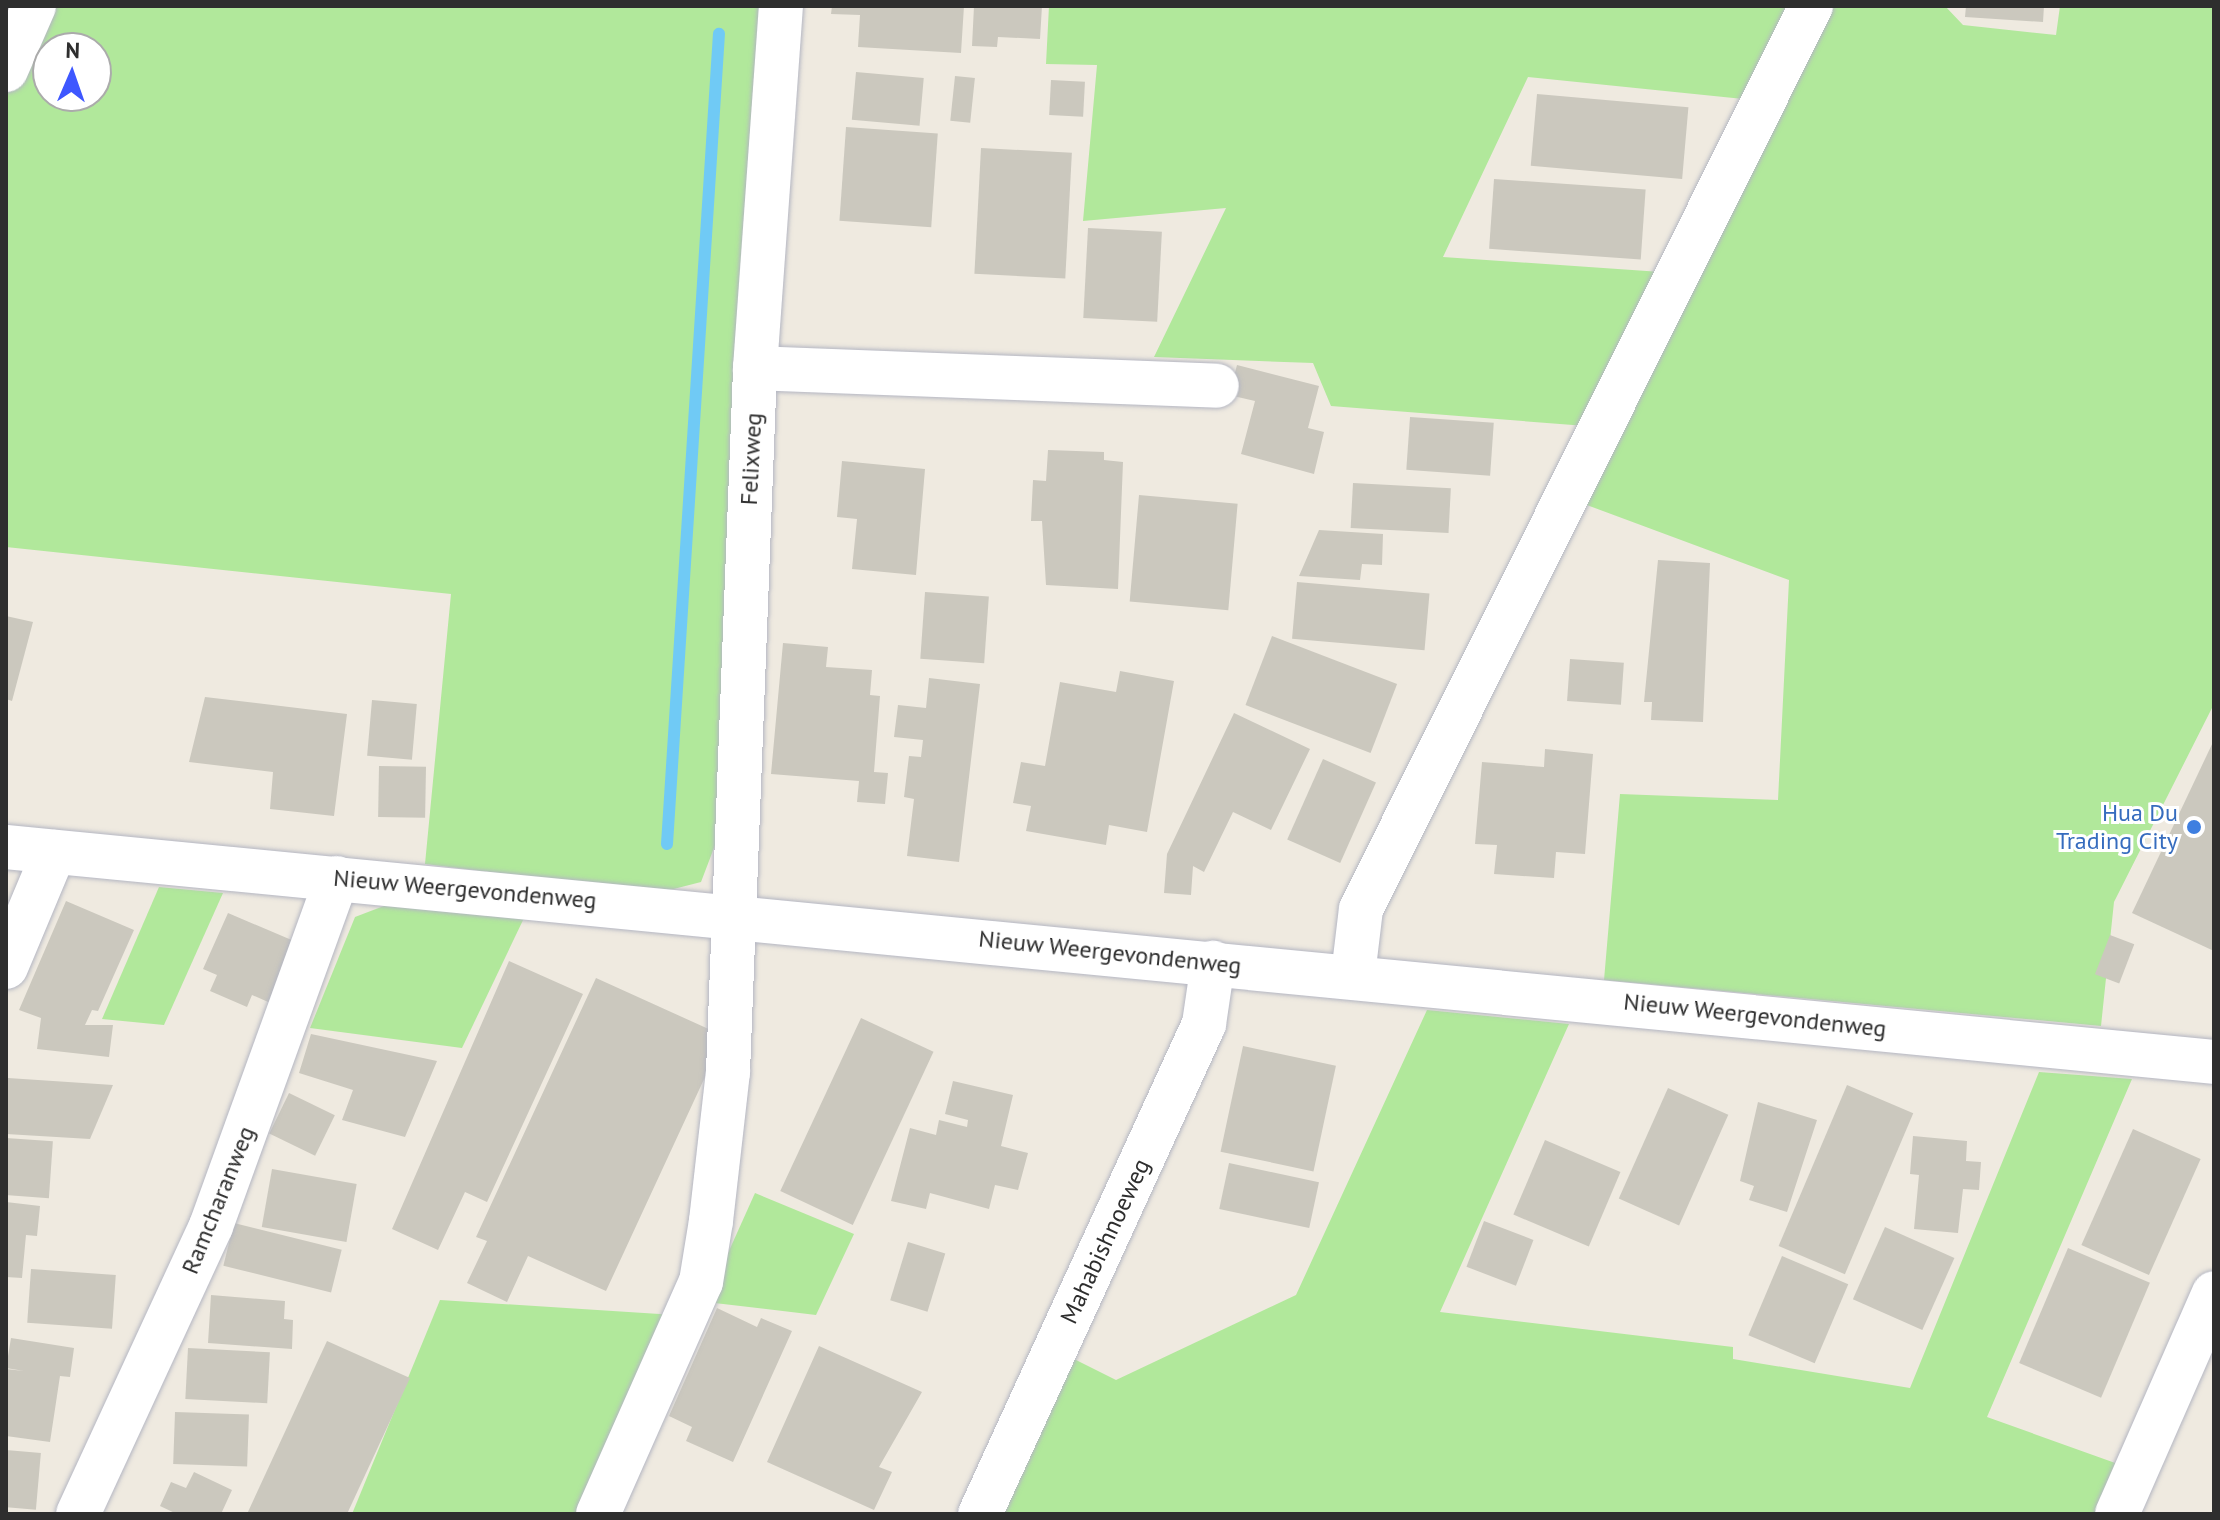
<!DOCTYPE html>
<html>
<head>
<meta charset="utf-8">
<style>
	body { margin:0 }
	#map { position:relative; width:2220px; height:1520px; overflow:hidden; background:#efeae0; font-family:"PT Sans",sans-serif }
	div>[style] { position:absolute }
	.green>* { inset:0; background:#b1e89b }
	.stream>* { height:12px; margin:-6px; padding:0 6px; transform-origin:6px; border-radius:6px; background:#70caf5 }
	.building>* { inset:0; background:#cbc8be; transform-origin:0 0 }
	.roads { filter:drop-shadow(0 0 2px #b4b6c2) drop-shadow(0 0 2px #b4b6c2) }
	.minor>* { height:44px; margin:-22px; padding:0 22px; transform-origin:22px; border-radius:22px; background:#fff }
	.dots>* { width:22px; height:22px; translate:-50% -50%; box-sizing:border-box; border:4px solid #fff; border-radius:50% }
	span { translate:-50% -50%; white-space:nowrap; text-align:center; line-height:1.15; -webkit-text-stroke:6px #fff; paint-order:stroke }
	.street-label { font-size:24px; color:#2e2e2e }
	.shop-label { font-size:24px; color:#366cbe }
	.right { translate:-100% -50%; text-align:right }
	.frame { position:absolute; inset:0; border:8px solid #2e2e2e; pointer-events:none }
	.north { position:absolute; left:32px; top:32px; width:80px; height:80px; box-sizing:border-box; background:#fff; border:2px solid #ababab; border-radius:50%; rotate:2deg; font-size:22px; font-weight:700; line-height:32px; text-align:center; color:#2e2e2e }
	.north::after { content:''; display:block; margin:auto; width:28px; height:36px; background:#3e57ff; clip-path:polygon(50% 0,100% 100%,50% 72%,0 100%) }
</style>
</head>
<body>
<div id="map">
	<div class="green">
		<i style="clip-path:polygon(evenodd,47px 6px,768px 6px,717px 840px,701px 882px,658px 893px,425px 864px,451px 594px,6px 547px,6px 98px,47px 6px,48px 48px,96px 48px,96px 96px,48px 96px,48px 48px)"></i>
		<i style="clip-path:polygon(1049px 6px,1802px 6px,1753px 100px,1528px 77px,1443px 257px,1661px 272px,1586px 426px,1331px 406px,1313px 363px,1154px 357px,1226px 208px,1083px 221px,1097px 65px,1046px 64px)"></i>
		<i style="clip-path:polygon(1822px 6px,1945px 6px,1963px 25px,2056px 35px,2060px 6px,2214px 6px,2214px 704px,2114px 902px,2101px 1026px,1604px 980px,1620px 794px,1778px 800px,1789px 580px,1576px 501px)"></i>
		<i style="clip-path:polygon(159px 887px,223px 893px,164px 1025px,102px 1019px)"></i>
		<i style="clip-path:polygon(389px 904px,525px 916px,462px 1048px,310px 1028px,355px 917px)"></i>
		<i style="clip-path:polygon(1427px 1010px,1569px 1024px,1440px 1312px,1733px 1347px,1733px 1359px,1910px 1388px,2039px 1072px,2132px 1079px,1987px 1417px,2118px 1464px,2097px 1514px,1002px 1514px,1072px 1358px,1116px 1380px,1296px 1295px)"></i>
		<i style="clip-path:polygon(755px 1193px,854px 1234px,816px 1315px,706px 1302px)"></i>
		<i style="clip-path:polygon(440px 1300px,675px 1315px,583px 1514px,352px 1514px)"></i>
	</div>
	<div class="stream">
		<i style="left:667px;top:844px;width:812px;rotate:-86.33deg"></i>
	</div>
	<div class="building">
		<i style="clip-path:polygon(832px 6px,964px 6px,961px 53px,858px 47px,860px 15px,831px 14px)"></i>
		<i style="clip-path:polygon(974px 6px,1042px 6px,1040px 39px,998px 37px,997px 47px,972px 46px)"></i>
		<i style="clip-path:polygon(1966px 6px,2044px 6px,2043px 22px,1965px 17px)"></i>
		<i style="left:856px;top:72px;width:68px;height:48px;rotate:5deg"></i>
		<i style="left:955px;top:76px;width:20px;height:45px;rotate:6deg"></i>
		<i style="left:1051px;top:80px;width:34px;height:35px;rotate:3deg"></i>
		<i style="left:1537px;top:94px;width:152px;height:72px;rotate:5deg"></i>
		<i style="left:846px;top:127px;width:92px;height:94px;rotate:4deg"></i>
		<i style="left:981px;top:148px;width:91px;height:126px;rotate:3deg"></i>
		<i style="left:1494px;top:179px;width:152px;height:70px;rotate:4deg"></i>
		<i style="left:1088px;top:228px;width:74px;height:90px;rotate:3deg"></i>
		<i style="clip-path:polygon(1237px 365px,1319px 386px,1308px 428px,1324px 432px,1314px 474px,1241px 454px,1255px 401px,1229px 395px)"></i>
		<i style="left:1410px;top:417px;width:84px;height:53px;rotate:4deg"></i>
		<i style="clip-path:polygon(1048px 450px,1104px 452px,1104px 460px,1123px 462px,1118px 589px,1046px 585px,1042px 521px,1031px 521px,1033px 480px,1046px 481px)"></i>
		<i style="clip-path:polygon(842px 461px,925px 469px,916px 575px,852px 569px,857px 519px,837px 517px)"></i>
		<i style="left:1353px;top:483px;width:98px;height:45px;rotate:3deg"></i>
		<i style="left:1139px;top:495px;width:99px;height:107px;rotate:5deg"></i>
		<i style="clip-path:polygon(1319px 530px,1383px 534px,1382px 565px,1362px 564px,1360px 580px,1299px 576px)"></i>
		<i style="clip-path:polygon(1658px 560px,1710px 563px,1703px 722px,1651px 720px,1652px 702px,1644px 702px)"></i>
		<i style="left:1297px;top:582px;width:133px;height:57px;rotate:5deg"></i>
		<i style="left:925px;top:592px;width:64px;height:67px;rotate:4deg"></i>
		<i style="clip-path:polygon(6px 616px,33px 622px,12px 701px,6px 699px)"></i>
		<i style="left:1272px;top:636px;width:134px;height:74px;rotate:21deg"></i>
		<i style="clip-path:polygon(783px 643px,828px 647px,826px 667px,872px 670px,870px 695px,880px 696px,874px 772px,888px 773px,885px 804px,857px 802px,859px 781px,771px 774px)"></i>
		<i style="left:1570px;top:659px;width:54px;height:42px;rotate:4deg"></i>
		<i style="clip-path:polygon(1120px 671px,1174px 681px,1147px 832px,1109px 825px,1106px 845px,1026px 831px,1031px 806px,1013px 803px,1021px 762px,1045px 766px,1060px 682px,1116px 692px)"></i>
		<i style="clip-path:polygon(929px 678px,980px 684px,959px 862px,907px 856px,914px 799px,904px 797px,909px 756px,921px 757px,923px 740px,894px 737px,898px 705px,926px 708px)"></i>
		<i style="clip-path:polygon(205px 697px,347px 714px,334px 816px,270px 809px,273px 772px,189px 762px)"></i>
		<i style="left:372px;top:700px;width:45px;height:56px;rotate:5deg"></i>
		<i style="clip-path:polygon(1234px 713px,1310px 749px,1271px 830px,1233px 812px,1204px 872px,1193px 866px,1191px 895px,1164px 893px,1167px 854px)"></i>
		<i style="clip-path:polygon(2214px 740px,2214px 951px,2132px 913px)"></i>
		<i style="clip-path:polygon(1545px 749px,1593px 754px,1585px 854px,1556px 852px,1554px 878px,1494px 874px,1497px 845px,1475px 844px,1482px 762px,1544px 767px)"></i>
		<i style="left:1323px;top:759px;width:58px;height:88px;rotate:24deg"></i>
		<i style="left:379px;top:766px;width:47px;height:51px;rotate:1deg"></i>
		<i style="clip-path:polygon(66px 901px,134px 930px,98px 1011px,92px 1010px,85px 1025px,113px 1025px,109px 1057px,37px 1049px,41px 1018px,19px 1010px)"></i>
		<i style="clip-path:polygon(228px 913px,301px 944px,275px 1005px,252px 995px,247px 1007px,210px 991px,217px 975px,203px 969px)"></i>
		<i style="left:2110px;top:935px;width:26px;height:42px;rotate:21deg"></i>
		<i style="clip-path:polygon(509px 961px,583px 994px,487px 1202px,465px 1192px,438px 1250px,392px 1229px)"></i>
		<i style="clip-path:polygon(596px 978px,724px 1036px,606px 1291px,528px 1256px,507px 1302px,467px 1283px,487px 1241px,476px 1237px)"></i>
		<i style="left:861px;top:1018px;width:80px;height:191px;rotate:25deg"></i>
		<i style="clip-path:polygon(311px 1034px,437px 1061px,405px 1137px,342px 1120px,353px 1090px,299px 1073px)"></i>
		<i style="left:1243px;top:1046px;width:95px;height:108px;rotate:12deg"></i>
		<i style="clip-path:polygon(8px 1078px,113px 1085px,90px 1139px,6px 1134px)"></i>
		<i style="clip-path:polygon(953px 1081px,1013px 1095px,1001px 1146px,1028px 1153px,1018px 1190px,995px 1185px,989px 1209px,930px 1193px,926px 1209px,891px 1201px,910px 1128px,936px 1135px,939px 1120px,967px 1127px,968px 1120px,945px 1114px)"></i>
		<i style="left:1847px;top:1085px;width:72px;height:175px;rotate:23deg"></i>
		<i style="left:1668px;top:1088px;width:66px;height:121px;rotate:24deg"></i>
		<i style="left:289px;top:1093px;width:51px;height:45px;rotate:26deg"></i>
		<i style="clip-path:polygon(1758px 1102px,1817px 1120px,1787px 1212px,1749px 1200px,1754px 1186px,1740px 1181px)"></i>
		<i style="left:2133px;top:1129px;width:74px;height:127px;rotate:24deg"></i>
		<i style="clip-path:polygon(1913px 1136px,1967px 1141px,1966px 1161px,1981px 1162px,1979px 1190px,1963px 1189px,1958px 1233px,1914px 1229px,1919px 1175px,1910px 1174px)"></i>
		<i style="left:6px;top:1138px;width:47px;height:57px;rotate:4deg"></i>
		<i style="left:1545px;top:1140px;width:82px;height:81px;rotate:23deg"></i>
		<i style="left:1229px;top:1163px;width:92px;height:47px;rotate:12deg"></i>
		<i style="left:272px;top:1169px;width:86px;height:59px;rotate:10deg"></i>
		<i style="clip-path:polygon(6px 1202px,40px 1206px,37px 1236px,26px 1235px,22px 1278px,6px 1277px)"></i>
		<i style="left:1484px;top:1221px;width:53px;height:49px;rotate:21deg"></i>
		<i style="left:234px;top:1223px;width:111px;height:44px;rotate:14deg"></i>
		<i style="left:1885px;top:1227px;width:76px;height:79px;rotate:24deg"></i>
		<i style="left:908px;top:1242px;width:39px;height:61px;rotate:17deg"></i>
		<i style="left:2068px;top:1248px;width:89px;height:125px;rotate:23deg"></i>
		<i style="left:1782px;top:1256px;width:72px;height:86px;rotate:23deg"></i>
		<i style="left:31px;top:1269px;width:85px;height:54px;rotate:4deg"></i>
		<i style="clip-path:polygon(211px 1295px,285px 1301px,284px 1319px,293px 1320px,292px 1349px,208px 1343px)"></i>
		<i style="clip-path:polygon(717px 1308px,757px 1327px,761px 1318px,792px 1331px,733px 1462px,686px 1441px,692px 1427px,669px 1416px)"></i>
		<i style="clip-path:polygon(11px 1338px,74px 1348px,70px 1377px,60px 1376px,50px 1442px,6px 1436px,6px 1369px,24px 1371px,6px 1368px)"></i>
		<i style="clip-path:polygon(327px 1341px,410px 1378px,347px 1514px,247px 1514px)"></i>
		<i style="clip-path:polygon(819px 1346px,922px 1392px,879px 1467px,892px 1472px,874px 1510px,767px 1462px)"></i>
		<i style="left:188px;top:1348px;width:82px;height:51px;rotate:3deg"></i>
		<i style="left:175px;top:1412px;width:74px;height:52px;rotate:2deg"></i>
		<i style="left:6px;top:1450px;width:35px;height:57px;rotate:5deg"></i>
		<i style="clip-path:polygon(194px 1472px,232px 1490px,221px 1514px,177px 1514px,160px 1506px,171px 1482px,186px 1488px)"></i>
	</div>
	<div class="roads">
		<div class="minor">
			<i style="left:6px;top:70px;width:70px;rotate:-66.4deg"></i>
			<i style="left:755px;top:368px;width:462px;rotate:2.2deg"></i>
			<i style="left:6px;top:847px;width:2218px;rotate:5.56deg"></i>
			<i style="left:6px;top:967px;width:125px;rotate:-67.3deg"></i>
			<i style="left:1353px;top:975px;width:66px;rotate:-83.1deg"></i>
			<i style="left:1361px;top:909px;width:1009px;rotate:-63.51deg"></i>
			<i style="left:78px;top:1514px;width:317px;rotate:-65.2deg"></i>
			<i style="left:211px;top:1226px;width:370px;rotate:-70.1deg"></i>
			<i style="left:598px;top:1514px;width:254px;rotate:-66.1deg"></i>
			<i style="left:701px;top:1282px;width:62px;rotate:-80.7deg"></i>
			<i style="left:711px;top:1221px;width:150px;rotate:-83.5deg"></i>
			<i style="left:728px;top:1072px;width:705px;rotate:-87.8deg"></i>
			<i style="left:755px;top:368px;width:363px;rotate:-85.9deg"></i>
			<i style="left:980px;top:1514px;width:539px;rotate:-65.43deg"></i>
			<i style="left:1204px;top:1024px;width:62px;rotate:-81.6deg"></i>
			<i style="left:2117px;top:1514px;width:241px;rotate:-66.3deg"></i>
		</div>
	</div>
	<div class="dots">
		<i style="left:2194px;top:827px;background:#3f7fe0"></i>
	</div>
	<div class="street-label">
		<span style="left:751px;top:459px;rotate:-87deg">Felixweg</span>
		<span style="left:465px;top:889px;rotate:5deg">Nieuw Weergevondenweg</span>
		<span style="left:1110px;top:952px;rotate:6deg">Nieuw Weergevondenweg</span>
		<span style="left:1755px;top:1015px;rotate:6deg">Nieuw Weergevondenweg</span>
		<span style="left:218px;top:1200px;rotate:-68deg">Ramcharanweg</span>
		<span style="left:1105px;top:1241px;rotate:-65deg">Mahabishnoeweg</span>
	</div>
	<div class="shop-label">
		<span class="right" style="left:2178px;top:827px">Hua Du<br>Trading City</span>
	</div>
	<div class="frame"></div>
	<div class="north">N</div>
</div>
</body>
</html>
